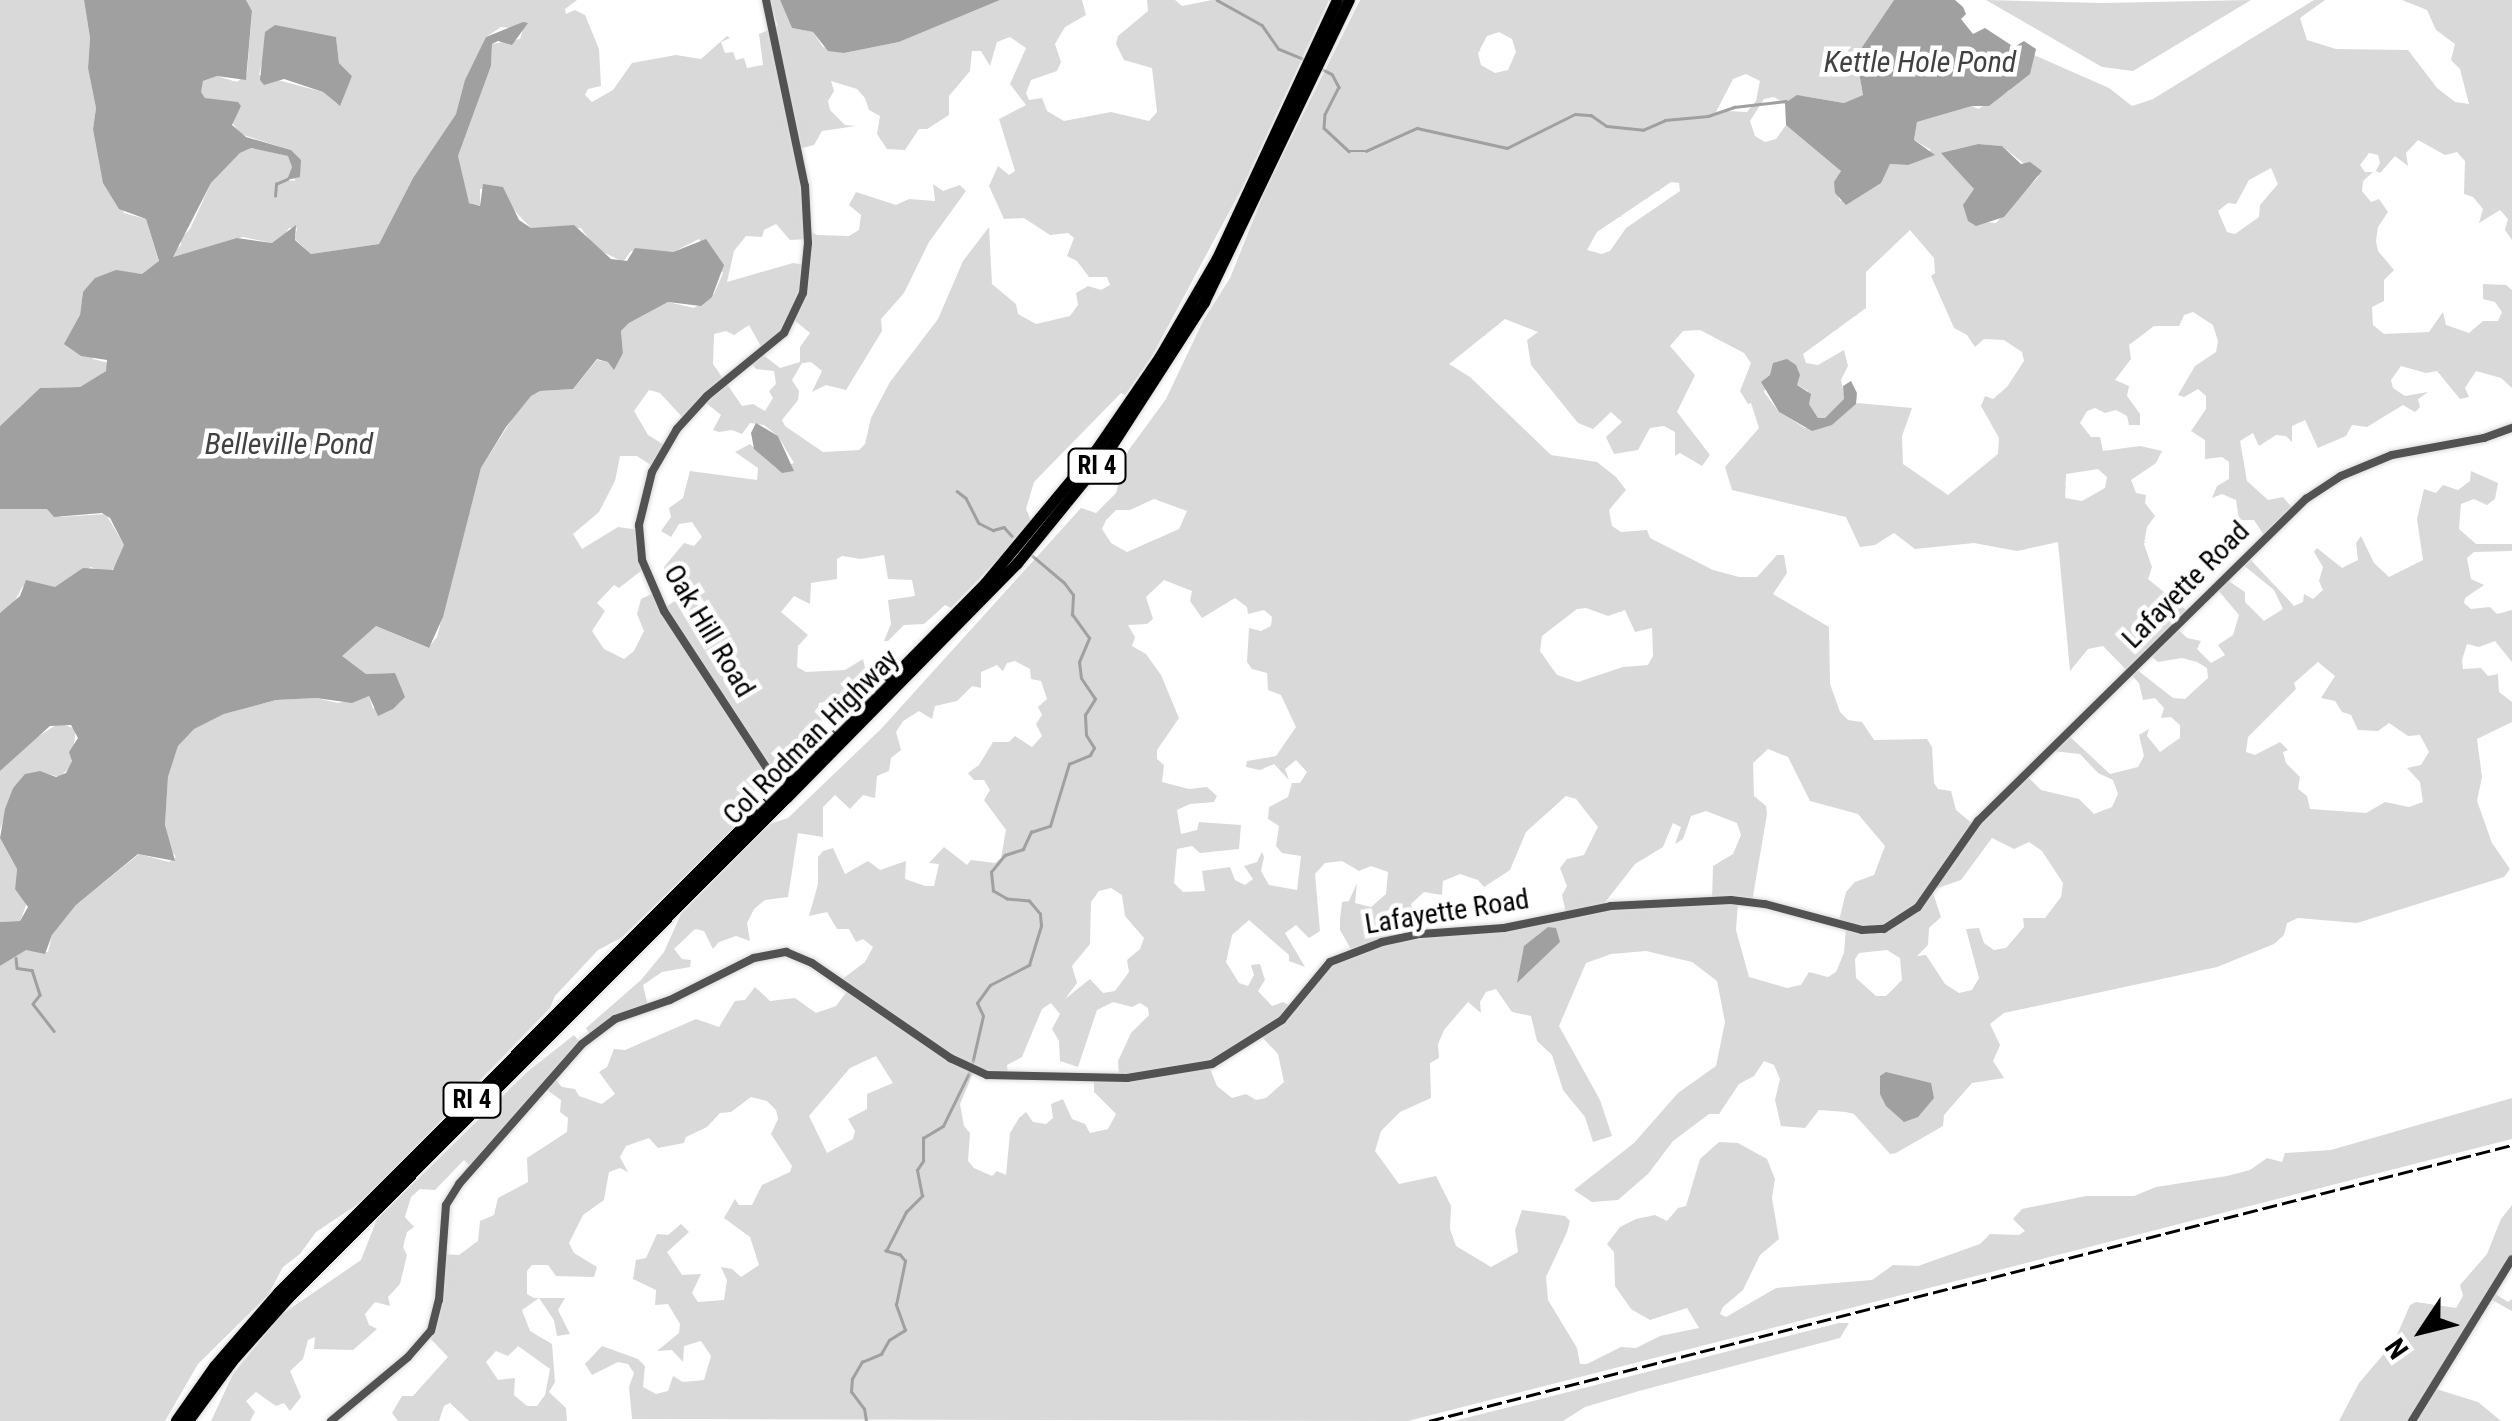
<!DOCTYPE html>
<html>
<head>
<meta charset="utf-8">
<style>
	body { margin:0 }
	#map { position:relative; width:2512px; height:1421px; overflow:hidden; background:#fff; font-family:"Roboto Condensed",sans-serif }
	div>[style] { position:absolute }
	.green>* { inset:0; background:#d9d9d9 }
	.water>* { inset:0; background:#a0a0a0 }
	.stream>* { height:2.5px; margin:-1.25px; padding:0 1.25px; transform-origin:1.25px; border-radius:1.25px; background:#a0a0a0 }
	.roads { filter:drop-shadow(0 0 2px #dbdbdb) drop-shadow(0 0 2px #dbdbdb) }
	.tertiary>* { height:8px; margin:-4px; padding:0 4px; transform-origin:4px; border-radius:4px; background:#525252 }
	.trunk>* { height:11px; margin:-5.5px; padding:0 5.5px; transform-origin:5.5px; border-radius:5.5px; background:#000 }
	.motorway>* { height:12px; margin:-6px; padding:0 6px; transform-origin:6px; border-radius:6px; background:#000 }
	.rail>* { height:2.5px; margin-top:-1.25px; transform-origin:0; background:repeating-linear-gradient(90deg,#000 0 15px,transparent 0 20px) }
	span { translate:-50% -50%; white-space:nowrap; text-align:center; line-height:1.15; -webkit-text-stroke:9px #fff; paint-order:stroke }
	.shield-label span { padding:2px 8px; background:#fff; border:2px solid; border-radius:8px; -webkit-text-stroke-width:0 }
	.shield-label { font-size:25px; color:#000; font-weight:700 }
	.street-label { font-size:28px; color:#000 }
	.water-label { font-size:30px; color:#414141; font-style:italic }
	.north { position:absolute; left:2372px; top:1281px; width:100px; height:100px; -webkit-text-stroke:8px #fff; paint-order:stroke; rotate:235deg; font-size:28px; font-weight:700; line-height:40px; text-align:center; color:#000 }
	.north::after { content:''; display:block; margin:auto; width:35px; height:45px; background:#000; clip-path:polygon(50% 0,100% 100%,50% 72%,0 100%) }
</style>
</head>
<body>
<div id="map">
	<div class="green">
		<i style="clip-path:polygon(0 0,84px 0,90px 38px,88px 67px,96px 108px,93px 129px,124px 213px,146px 219px,159px 262px,142px 274px,116px 271px,83px 292px,80px 315px,93px 359px,109px 363px,106px 371px,80px 387px,40px 388px,0 426px)"></i>
		<i style="clip-path:polygon(evenodd,246px 0,577px 0,565px 9px,566px 14px,575px 10px,585px 15px,599px 49px,601px 86px,588px 89px,585px 95px,592px 102px,613px 90px,632px 63px,676px 55px,701px 59px,727px 36px,730px 38px,721px 42px,725px 53px,733px 52px,736px 60px,744px 58px,747px 68px,763px 65px,759px 34px,778px 26px,769px 0,780px 0,792px 28px,813px 32px,823px 47px,844px 53px,899px 42px,1000px 0,1082px 0,1086px 15px,1065px 27px,1055px 44px,1061px 62px,1057px 71px,1031px 80px,1026px 93px,1029px 100px,1042px 98px,1047px 111px,1064px 121px,1111px 112px,1149px 121px,1157px 112px,1152px 68px,1124px 60px,1116px 44px,1118px 36px,1148px 11px,1147px 0,1175px 0,1182px 6px,1212px 0,1329px 0,1242px 188px,1152px 356px,1125px 395px,1121px 393px,1034px 482px,1026px 509px,1031px 521px,1000px 557px,951px 608px,945px 605px,924px 624px,904px 625px,888px 641px,884px 641px,891px 624px,888px 600px,915px 596px,912px 580px,888px 579px,884px 555px,861px 559px,842px 556px,837px 559px,837px 579px,811px 583px,810px 604px,794px 596px,781px 612px,808px 635px,798px 646px,797px 667px,806px 672px,845px 670px,863px 659px,870px 689px,862px 696px,819px 703px,817px 712px,824px 724px,792px 747px,790px 770px,777px 784px,769px 774px,761px 779px,735px 827px,621px 938px,598px 950px,555px 996px,550px 1008px,364px 1200px,316px 1232px,300px 1254px,283px 1267px,268px 1295px,198px 1364px,165px 1421px,0 1421px,0 966px,25px 950px,48px 952px,52px 935px,76px 905px,139px 854px,169px 862px,176px 857px,169px 848px,165px 825px,168px 777px,178px 746px,193px 729px,224px 714px,276px 700px,316px 698px,338px 703px,369px 696px,373px 709px,397px 686px,395px 673px,366px 674px,341px 656px,376px 626px,428px 648px,437px 637px,481px 468px,514px 416px,530px 396px,540px 391px,573px 389px,597px 360px,609px 362px,623px 354px,621px 331px,629px 323px,668px 302px,694px 308px,714px 294px,723px 273px,699px 239px,673px 252px,631px 251px,623px 262px,595px 248px,581px 228px,531px 228px,493px 188px,480px 189px,480px 206px,469px 203px,456px 161px,491px 66px,492px 44px,520px 39px,523px 29px,501px 27px,486px 37px,456px 114px,413px 178px,379px 244px,311px 254px,295px 239px,297px 228px,289px 228px,281px 240px,272px 243px,243px 237px,173px 257px,171px 254px,181px 245px,181px 238px,190px 229px,211px 183px,240px 153px,251px 148px,289px 156px,292px 167px,288px 180px,295px 181px,291px 150px,240px 134px,231px 121px,241px 106px,205px 98px,200px 92px,203px 81px,217px 76px,237px 82px,247px 74px,252px 11px,246px 0,299px 33px,336px 38px,339px 63px,352px 76px,337px 104px,323px 92px,259px 75px,262px 63px,299px 33px,246px 0,1010px 37px,1026px 48px,1010px 84px,1026px 105px,999px 119px,1015px 171px,1009px 175px,998px 166px,989px 186px,1004px 219px,1024px 218px,1050px 235px,1068px 233px,1074px 238px,1067px 256px,1077px 261px,1089px 277px,1107px 277px,1110px 285px,1101px 290px,1088px 286px,1076px 293px,1078px 305px,1070px 316px,1036px 324px,1018px 314px,1016px 304px,992px 284px,989px 227px,963px 261px,938px 319px,890px 382px,871px 418px,865px 444px,859px 450px,823px 452px,785px 426px,782px 420px,798px 400px,799px 391px,792px 380px,802px 363px,811px 362px,822px 371px,812px 392px,826px 385px,846px 390px,882px 331px,881px 319px,904px 293px,929px 242px,966px 191px,960px 185px,943px 191px,933px 184px,935px 201px,909px 199px,896px 205px,856px 192px,849px 205px,861px 215px,859px 230px,849px 236px,817px 235px,808px 231px,798px 149px,814px 145px,822px 131px,856px 126px,845px 125px,830px 110px,828px 101px,834px 91px,831px 81px,857px 89px,865px 98px,869px 110px,880px 116px,877px 134px,887px 149px,905px 150px,919px 129px,927px 129px,949px 115px,949px 96px,970px 71px,972px 51px,981px 51px,990px 66px,997px 42px,1010px 37px,246px 0,776px 224px,790px 240px,807px 239px,806px 265px,793px 263px,727px 282px,734px 251px,746px 236px,762px 237px,764px 230px,776px 224px,246px 0,794px 320px,810px 333px,800px 347px,800px 362px,780px 368px,762px 354px,750px 362px,756px 369px,774px 371px,776px 384px,769px 391px,773px 398px,765px 411px,753px 404px,742px 406px,713px 364px,714px 334px,726px 331px,734px 335px,749px 325px,763px 350px,794px 320px,246px 0,649px 390px,660px 393px,684px 419px,704px 401px,721px 415px,713px 430px,719px 432px,732px 430px,742px 434px,750px 423px,764px 425px,778px 436px,794px 463px,777px 469px,750px 444px,735px 452px,758px 468px,757px 480px,690px 471px,683px 498px,669px 508px,671px 517px,661px 531px,671px 537px,679px 524px,692px 522px,702px 537px,694px 546px,684px 543px,664px 567px,664px 573px,676px 573px,685px 593px,665px 608px,656px 592px,641px 599px,637px 614px,644px 631px,634px 651px,624px 659px,604px 649px,592px 631px,605px 611px,597px 603px,614px 585px,619px 588px,646px 567px,639px 530px,618px 527px,582px 549px,573px 534px,599px 512px,615px 481px,620px 456px,637px 456px,654px 467px,666px 446px,648px 435px,634px 411px,649px 390px)"></i>
		<i style="clip-path:polygon(evenodd,1360px 0,1894px 0,1856px 56px,1863px 95px,1844px 103px,1803px 96px,1785px 104px,1774px 97px,1764px 99px,1750px 121px,1755px 136px,1765px 142px,1776px 139px,1786px 125px,1814px 145px,1841px 171px,1834px 183px,1840px 201px,1880px 183px,1890px 164px,1908px 165px,1931px 150px,1914px 140px,1917px 122px,1972px 106px,1978px 109px,2009px 91px,2034px 55px,2109px 88px,2132px 106px,2153px 99px,2314px 0,2353px 0,2325px 0,2300px 18px,2307px 40px,2336px 49px,2408px 50px,2437px 88px,2455px 102px,2469px 104px,2460px 69px,2451px 60px,2455px 44px,2436px 30px,2427px 10px,2402px 0,2512px 0,2512px 240px,2505px 230px,2508px 219px,2500px 210px,2479px 223px,2483px 209px,2473px 197px,2464px 194px,2465px 161px,2457px 152px,2445px 155px,2418px 140px,2406px 153px,2408px 166px,2395px 156px,2380px 173px,2376px 171px,2380px 163px,2378px 155px,2369px 153px,2360px 165px,2365px 172px,2373px 172px,2363px 181px,2362px 191px,2371px 202px,2379px 199px,2388px 212px,2378px 227px,2376px 241px,2378px 251px,2394px 270px,2384px 280px,2384px 301px,2372px 307px,2373px 325px,2384px 334px,2429px 332px,2443px 312px,2446px 325px,2469px 333px,2483px 321px,2498px 321px,2502px 312px,2495px 302px,2483px 299px,2483px 284px,2506px 285px,2512px 290px,2512px 388px,2501px 378px,2476px 371px,2465px 388px,2469px 397px,2460px 399px,2437px 371px,2426px 373px,2401px 366px,2391px 380px,2393px 388px,2405px 396px,2428px 392px,2418px 399px,2420px 407px,2415px 412px,2403px 405px,2367px 427px,2352px 425px,2346px 436px,2318px 448px,2305px 420px,2292px 426px,2292px 442px,2286px 436px,2276px 435px,2259px 446px,2253px 433px,2240px 441px,2247px 481px,2268px 500px,2283px 497px,2294px 510px,2266px 538px,2254px 520px,2239px 520px,2236px 500px,2222px 494px,2212px 498px,2217px 486px,2229px 479px,2229px 462px,2222px 457px,2205px 459px,2205px 440px,2191px 431px,2206px 409px,2206px 396px,2198px 389px,2184px 397px,2178px 395px,2195px 366px,2216px 352px,2218px 341px,2213px 325px,2193px 312px,2184px 315px,2179px 326px,2154px 326px,2129px 345px,2131px 359px,2115px 380px,2129px 386px,2127px 396px,2140px 414px,2140px 425px,2129px 425px,2127px 416px,2116px 410px,2105px 413px,2095px 408px,2087px 411px,2080px 423px,2091px 437px,2100px 437px,2103px 451px,2140px 446px,2162px 451px,2156px 463px,2131px 480px,2136px 493px,2146px 495px,2145px 503px,2155px 516px,2147px 527px,2144px 544px,2152px 567px,2148px 579px,2191px 614px,2178px 629px,2187px 638px,2201px 641px,2197px 649px,2211px 663px,2225px 655px,2218px 645px,2233px 635px,2239px 615px,2218px 590px,2227px 580px,2245px 592px,2245px 602px,2264px 621px,2283px 609px,2274px 590px,2242px 564px,2249px 558px,2294px 606px,2303px 602px,2304px 594px,2313px 599px,2323px 590px,2319px 581px,2323px 567px,2314px 552px,2317px 548px,2342px 568px,2358px 560px,2356px 543px,2361px 536px,2374px 563px,2389px 577px,2423px 560px,2417px 519px,2424px 489px,2436px 493px,2443px 485px,2458px 490px,2470px 481px,2471px 471px,2498px 483px,2495px 499px,2487px 505px,2474px 499px,2461px 504px,2459px 529px,2476px 544px,2512px 544px,2512px 551px,2474px 552px,2467px 558px,2471px 579px,2484px 585px,2465px 598px,2464px 603px,2471px 609px,2490px 607px,2497px 614px,2512px 610px,2512px 662px,2495px 641px,2479px 647px,2467px 644px,2462px 660px,2463px 669px,2481px 668px,2488px 676px,2498px 674px,2499px 692px,2512px 702px,2512px 722px,2477px 739px,2482px 777px,2477px 801px,2492px 843px,2510px 869px,2504px 877px,2357px 923px,2298px 918px,2287px 923px,2284px 935px,2274px 944px,2217px 967px,2004px 1013px,1990px 1024px,2000px 1045px,1993px 1061px,2004px 1078px,1972px 1083px,1944px 1115px,1943px 1126px,1896px 1153px,1890px 1154px,1854px 1114px,1846px 1112px,1819px 1110px,1805px 1128px,1781px 1126px,1775px 1100px,1780px 1079px,1774px 1065px,1764px 1061px,1754px 1076px,1739px 1084px,1719px 1114px,1709px 1114px,1673px 1141px,1648px 1174px,1618px 1200px,1592px 1202px,1574px 1190px,1634px 1143px,1678px 1093px,1716px 1066px,1725px 1022px,1717px 981px,1692px 962px,1646px 951px,1611px 954px,1586px 963px,1559px 1026px,1600px 1100px,1612px 1136px,1593px 1142px,1585px 1117px,1563px 1090px,1552px 1055px,1537px 1041px,1531px 1016px,1512px 1012px,1496px 989px,1486px 992px,1480px 1002px,1481px 1013px,1468px 1002px,1444px 1030px,1438px 1044px,1439px 1058px,1430px 1063px,1431px 1098px,1400px 1112px,1381px 1131px,1375px 1151px,1399px 1184px,1436px 1176px,1451px 1206px,1450px 1229px,1456px 1246px,1491px 1267px,1518px 1252px,1515px 1230px,1522px 1210px,1565px 1216px,1570px 1221px,1567px 1232px,1546px 1277px,1548px 1300px,1577px 1348px,1580px 1364px,1587px 1364px,1621px 1347px,1636px 1348px,1660px 1336px,1699px 1328px,1687px 1308px,1650px 1320px,1631px 1309px,1615px 1286px,1614px 1252px,1607px 1244px,1620px 1227px,1636px 1219px,1655px 1215px,1667px 1221px,1678px 1208px,1686px 1206px,1700px 1159px,1719px 1142px,1738px 1143px,1767px 1159px,1775px 1179px,1772px 1198px,1779px 1239px,1760px 1255px,1743px 1290px,1723px 1307px,1720px 1314px,1726px 1317px,1776px 1288px,1872px 1280px,1893px 1265px,1918px 1266px,1980px 1244px,1990px 1234px,2019px 1235px,2025px 1231px,2013px 1219px,2022px 1209px,2086px 1196px,2134px 1196px,2156px 1187px,2227px 1176px,2250px 1170px,2267px 1158px,2282px 1162px,2285px 1153px,2331px 1150px,2512px 1098px,2512px 1139px,1408px 1421px,632px 1419px,629px 1387px,634px 1373px,628px 1364px,618px 1362px,592px 1375px,585px 1364px,602px 1346px,638px 1359px,645px 1366px,643px 1387px,656px 1394px,668px 1391px,673px 1376px,683px 1382px,704px 1380px,711px 1356px,701px 1341px,684px 1346px,683px 1362px,672px 1350px,657px 1351px,679px 1333px,680px 1324px,668px 1304px,655px 1305px,656px 1290px,633px 1279px,636px 1260px,646px 1258px,657px 1234px,668px 1235px,681px 1224px,689px 1232px,667px 1252px,682px 1275px,701px 1274px,692px 1293px,698px 1302px,724px 1300px,727px 1280px,721px 1267px,732px 1269px,741px 1277px,759px 1265px,750px 1237px,724px 1218px,735px 1199px,739px 1205px,752px 1205px,762px 1185px,790px 1172px,792px 1166px,771px 1134px,778px 1119px,776px 1110px,767px 1101px,751px 1097px,731px 1112px,720px 1113px,707px 1127px,686px 1137px,684px 1143px,658px 1148px,649px 1138px,626px 1146px,620px 1157px,628px 1172px,620px 1168px,609px 1172px,604px 1200px,583px 1215px,569px 1243px,574px 1253px,597px 1267px,594px 1277px,556px 1276px,548px 1265px,532px 1265px,527px 1271px,527px 1294px,534px 1298px,565px 1298px,558px 1310px,570px 1334px,557px 1336px,554px 1320px,539px 1298px,522px 1310px,530px 1331px,552px 1344px,555px 1382px,549px 1392px,566px 1408px,567px 1421px,469px 1421px,450px 1403px,444px 1406px,439px 1421px,398px 1421px,392px 1413px,402px 1396px,413px 1396px,448px 1357px,428px 1336px,436px 1320px,442px 1254px,459px 1255px,478px 1241px,480px 1221px,494px 1215px,498px 1198px,528px 1182px,527px 1158px,567px 1132px,568px 1118px,560px 1112px,561px 1100px,543px 1087px,472px 1168px,464px 1160px,435px 1190px,420px 1189px,411px 1197px,405px 1217px,414px 1227px,407px 1232px,403px 1247px,407px 1255px,400px 1284px,388px 1297px,390px 1306px,375px 1302px,365px 1314px,369px 1325px,377px 1329px,353px 1350px,314px 1349px,315px 1337px,308px 1340px,303px 1359px,290px 1371px,301px 1397px,290px 1411px,284px 1403px,276px 1406px,256px 1392px,246px 1401px,255px 1412px,250px 1421px,211px 1421px,233px 1374px,281px 1315px,361px 1260px,377px 1219px,527px 1072px,574px 1035px,581px 1044px,553px 1077px,562px 1087px,575px 1089px,579px 1096px,602px 1104px,615px 1094px,599px 1072px,607px 1067px,614px 1049px,625px 1050px,696px 1019px,719px 1027px,735px 1001px,745px 1000px,755px 987px,770px 1001px,795px 998px,816px 1013px,836px 1006px,848px 990px,841px 980px,865px 962px,873px 947px,863px 939px,856px 942px,849px 929px,837px 929px,827px 912px,809px 916px,818px 884px,818px 857px,823px 851px,833px 848px,845px 874px,868px 861px,880px 870px,906px 861px,905px 879px,925px 886px,934px 886px,939px 864px,929px 863px,944px 847px,967px 865px,971px 860px,995px 863px,1001px 858px,1006px 830px,984px 800px,990px 790px,984px 780px,974px 780px,968px 773px,979px 765px,993px 742px,1009px 742px,1015px 736px,1032px 747px,1042px 736px,1036px 724px,1042px 715px,1038px 707px,1047px 699px,1041px 681px,1031px 679px,1030px 669px,1015px 661px,1007px 663px,1003px 671px,997px 665px,981px 672px,981px 688px,972px 686px,957px 701px,935px 706px,932px 719px,919px 711px,903px 721px,896px 732px,901px 750px,891px 758px,889px 771px,877px 776px,875px 798px,863px 795px,850px 809px,835px 795px,823px 807px,823px 837px,798px 833px,788px 897px,765px 900px,754px 909px,747px 923px,750px 941px,736px 936px,719px 942px,713px 949px,704px 931px,695px 929px,674px 949px,682px 959px,691px 960px,690px 967px,662px 972px,643px 985px,648px 1006px,616px 1019px,591px 1036px,586px 1028px,641px 980px,664px 952px,681px 914px,767px 825px,788px 818px,881px 729px,1081px 508px,1096px 513px,1116px 493px,1128px 451px,1166px 399px,1203px 321px,1230px 278px,1265px 191px,1360px 0,1499px 32px,1512px 39px,1516px 52px,1508px 70px,1495px 73px,1481px 65px,1478px 53px,1487px 36px,1499px 32px,1360px 0,1746px 74px,1760px 81px,1756px 101px,1747px 112px,1726px 111px,1714px 116px,1733px 79px,1746px 74px,1360px 0,1978px 144px,2002px 146px,2039px 176px,1996px 223px,1985px 222px,1974px 189px,1951px 162px,1953px 150px,1978px 144px,1360px 0,2271px 168px,2278px 184px,2260px 205px,2259px 217px,2235px 234px,2227px 232px,2218px 211px,2228px 203px,2236px 204px,2249px 180px,2271px 168px,1360px 0,1671px 182px,1679px 183px,1680px 191px,1626px 228px,1610px 251px,1602px 254px,1587px 250px,1597px 232px,1671px 182px,1360px 0,1910px 230px,1934px 258px,1935px 273px,1931px 276px,1954px 328px,1967px 335px,1975px 347px,1984px 339px,2004px 340px,2022px 352px,2024px 361px,2007px 387px,1993px 399px,1985px 396px,1981px 406px,1999px 438px,1998px 454px,1948px 495px,1903px 464px,1902px 436px,1912px 408px,1857px 403px,1832px 425px,1805px 428px,1779px 412px,1764px 392px,1770px 375px,1797px 385px,1808px 391px,1809px 404px,1818px 418px,1825px 418px,1845px 399px,1841px 380px,1848px 366px,1844px 350px,1818px 365px,1806px 363px,1803px 354px,1866px 308px,1866px 272px,1910px 230px,1360px 0,1505px 319px,1538px 332px,1527px 340px,1531px 365px,1578px 423px,1593px 429px,1611px 412px,1622px 422px,1606px 437px,1614px 454px,1638px 450px,1650px 428px,1664px 426px,1675px 432px,1675px 456px,1680px 453px,1702px 466px,1710px 455px,1677px 412px,1695px 375px,1670px 346px,1683px 331px,1700px 330px,1744px 353px,1751px 363px,1740px 391px,1748px 404px,1751px 403px,1759px 428px,1725px 467px,1732px 490px,1846px 517px,1860px 547px,1875px 545px,1894px 533px,1915px 549px,1974px 543px,2017px 551px,2058px 542px,2070px 671px,2088px 649px,2103px 646px,2139px 683px,2143px 700px,2155px 698px,2164px 708px,2161px 718px,2171px 717px,2180px 725px,2180px 738px,2160px 752px,2147px 736px,2149px 729px,2139px 735px,2144px 756px,2138px 767px,2110px 774px,2067px 734px,2053px 751px,2080px 754px,2098px 773px,2113px 780px,2118px 794px,2112px 807px,2094px 814px,2079px 799px,2041px 790px,2026px 775px,1974px 825px,1956px 810px,1951px 791px,1938px 789px,1934px 783px,1932px 747px,1927px 739px,1874px 740px,1862px 722px,1848px 720px,1840px 712px,1830px 684px,1829px 627px,1773px 594px,1787px 573px,1784px 555px,1777px 555px,1757px 577px,1739px 577px,1713px 570px,1650px 538px,1647px 530px,1621px 532px,1612px 526px,1609px 510px,1626px 490px,1616px 477px,1597px 462px,1551px 455px,1470px 377px,1449px 364px,1505px 319px,1360px 0,2098px 469px,2107px 477px,2105px 488px,2082px 501px,2065px 498px,2066px 474px,2098px 469px,1360px 0,1154px 499px,1187px 511px,1179px 529px,1127px 552px,1111px 543px,1102px 529px,1106px 520px,1116px 510px,1130px 510px,1154px 499px,1360px 0,1164px 580px,1192px 591px,1190px 601px,1202px 618px,1235px 598px,1247px 607px,1248px 614px,1264px 610px,1272px 617px,1271px 626px,1261px 631px,1249px 628px,1247px 662px,1252px 669px,1267px 673px,1268px 690px,1281px 695px,1296px 727px,1276px 756px,1247px 761px,1246px 767px,1260px 770px,1274px 764px,1289px 780px,1285px 769px,1296px 760px,1307px 772px,1300px 783px,1292px 783px,1288px 797px,1269px 807px,1268px 819px,1279px 826px,1276px 846px,1282px 853px,1301px 856px,1297px 890px,1269px 885px,1261px 871px,1264px 857px,1262px 852px,1257px 862px,1244px 866px,1253px 879px,1245px 885px,1235px 880px,1230px 867px,1202px 871px,1205px 891px,1183px 892px,1174px 883px,1177px 849px,1192px 846px,1200px 853px,1239px 849px,1241px 825px,1199px 822px,1197px 830px,1181px 834px,1177px 810px,1190px 804px,1214px 802px,1217px 796px,1207px 787px,1189px 789px,1162px 782px,1164px 765px,1157px 759px,1157px 750px,1179px 718px,1161px 675px,1146px 654px,1132px 646px,1135px 637px,1128px 625px,1147px 624px,1153px 619px,1146px 597px,1164px 580px,1360px 0,1586px 608px,1608px 616px,1625px 610px,1635px 632px,1652px 628px,1653px 656px,1648px 665px,1623px 667px,1578px 682px,1557px 675px,1540px 651px,1542px 636px,1577px 609px,1586px 608px,1360px 0,2150px 655px,2158px 662px,2182px 658px,2197px 662px,2207px 668px,2208px 678px,2185px 699px,2173px 698px,2136px 669px,2150px 655px,1360px 0,2318px 662px,2335px 676px,2321px 698px,2335px 701px,2342px 712px,2351px 715px,2358px 730px,2378px 731px,2389px 723px,2408px 736px,2420px 735px,2429px 752px,2421px 765px,2407px 768px,2420px 782px,2423px 802px,2409px 807px,2385px 802px,2366px 813px,2310px 809px,2307px 796px,2298px 789px,2300px 777px,2286px 763px,2283px 752px,2288px 750px,2280px 742px,2255px 755px,2246px 752px,2248px 737px,2296px 689px,2294px 683px,2318px 662px,1360px 0,1768px 749px,1788px 757px,1810px 801px,1858px 814px,1885px 846px,1874px 875px,1855px 882px,1846px 892px,1838px 925px,1846px 928px,1844px 953px,1836px 972px,1828px 977px,1809px 972px,1801px 985px,1787px 988px,1749px 977px,1736px 930px,1738px 902px,1752px 902px,1767px 814px,1766px 806px,1754px 796px,1753px 763px,1768px 749px,1360px 0,1566px 796px,1576px 799px,1598px 827px,1584px 855px,1567px 859px,1560px 868px,1567px 886px,1562px 895px,1566px 913px,1477px 932px,1423px 933px,1411px 904px,1424px 892px,1442px 895px,1443px 881px,1460px 874px,1478px 880px,1484px 887px,1510px 870px,1526px 832px,1566px 796px,1360px 0,1706px 811px,1737px 823px,1741px 835px,1733px 854px,1713px 866px,1712px 901px,1603px 905px,1635px 864px,1663px 847px,1673px 823px,1681px 827px,1675px 844px,1683px 839px,1691px 816px,1706px 811px,1360px 0,1992px 838px,2014px 849px,2029px 842px,2042px 851px,2063px 883px,2061px 897px,2045px 918px,2023px 918px,2024px 927px,2006px 948px,1994px 950px,1984px 943px,1979px 928px,1966px 929px,1979px 978px,1972px 990px,1959px 993px,1945px 984px,1926px 955px,1917px 956px,1928px 945px,1929px 928px,1941px 917px,1932px 890px,1961px 880px,1992px 838px,1360px 0,1342px 861px,1359px 871px,1371px 866px,1388px 872px,1386px 894px,1371px 907px,1355px 903px,1357px 883px,1349px 901px,1342px 902px,1340px 919px,1340px 930px,1352px 951px,1314px 978px,1293px 1008px,1283px 1002px,1272px 1006px,1258px 991px,1265px 980px,1260px 964px,1251px 965px,1254px 975px,1248px 986px,1239px 983px,1226px 962px,1232px 935px,1249px 920px,1289px 955px,1289px 961px,1305px 967px,1285px 933px,1296px 925px,1309px 938px,1320px 931px,1315px 874px,1325px 863px,1342px 861px,1360px 0,1111px 888px,1122px 895px,1125px 916px,1144px 938px,1140px 949px,1127px 960px,1129px 972px,1115px 991px,1103px 993px,1090px 979px,1065px 999px,1077px 983px,1072px 966px,1090px 944px,1091px 902px,1099px 891px,1111px 888px,1360px 0,1887px 950px,1900px 958px,1902px 980px,1886px 996px,1876px 996px,1856px 978px,1855px 959px,1859px 953px,1887px 950px,1360px 0,1113px 1002px,1132px 1007px,1140px 1003px,1148px 1008px,1149px 1015px,1131px 1033px,1118px 1061px,1119px 1076px,1094px 1078px,1094px 1092px,1116px 1114px,1108px 1129px,1090px 1133px,1085px 1124px,1072px 1119px,1063px 1099px,1051px 1104px,1053px 1118px,1046px 1124px,1033px 1122px,1026px 1112px,1019px 1118px,1010px 1133px,1006px 1175px,997px 1171px,992px 1176px,974px 1168px,968px 1161px,970px 1133px,964px 1126px,960px 1104px,974px 1071px,1008px 1077px,1007px 1065px,1022px 1057px,1042px 1009px,1051px 1003px,1060px 1014px,1052px 1029px,1059px 1041px,1060px 1061px,1078px 1067px,1097px 1010px,1113px 1002px,1360px 0,1261px 1036px,1278px 1054px,1284px 1082px,1266px 1098px,1256px 1100px,1246px 1094px,1232px 1098px,1217px 1086px,1209px 1066px,1261px 1036px,1360px 0,876px 1056px,893px 1083px,867px 1094px,867px 1109px,848px 1119px,855px 1131px,853px 1139px,827px 1153px,809px 1116px,850px 1068px,876px 1056px,1360px 0,518px 1346px,550px 1369px,545px 1395px,537px 1406px,527px 1406px,514px 1395px,515px 1378px,498px 1380px,486px 1362px,496px 1351px,508px 1356px,518px 1346px)"></i>
		<i style="clip-path:polygon(1986px 0,2102px 3px,2251px 0,2133px 71px,2102px 67px)"></i>
		<i style="clip-path:polygon(18px 506px,48px 509px,60px 517px,106px 514px,124px 545px,117px 566px,107px 573px,91px 567px,55px 588px,23px 586px,10px 609px,0 613px,0 509px)"></i>
		<i style="clip-path:polygon(59px 723px,76px 729px,71px 766px,60px 777px,40px 772px,22px 778px,13px 788px,0 830px,0 771px,20px 748px)"></i>
		<i style="clip-path:polygon(0 838px,17px 869px,15px 889px,27px 903px,20px 921px,0 922px)"></i>
		<i style="clip-path:polygon(2512px 1205px,2512px 1259px,2494px 1293px,2508px 1302px,2512px 1299px,2512px 1311px,2490px 1299px,2433px 1388px,2478px 1402px,2501px 1421px,2339px 1421px,2359px 1383px,2394px 1342px,2410px 1305px,2416px 1302px,2456px 1308px,2463px 1296px,2460px 1285px,2487px 1254px,2501px 1219px)"></i>
		<i style="clip-path:polygon(1839px 1323px,1849px 1323px,1840px 1338px,1639px 1391px,1585px 1407px,1563px 1421px,1454px 1421px)"></i>
	</div>
	<div class="water">
		<i style="clip-path:polygon(84px 0,246px 0,252px 11px,246px 80px,217px 76px,203px 81px,201px 92px,205px 98px,238px 102px,241px 106px,232px 125px,246px 137px,291px 150px,301px 160px,300px 177px,287px 180px,292px 167px,288px 156px,251px 148px,240px 153px,211px 183px,173px 257px,237px 238px,272px 243px,296px 225px,295px 240px,311px 254px,379px 244px,413px 178px,456px 114px,465px 80px,486px 37px,523px 22px,528px 23px,512px 45px,498px 41px,492px 44px,491px 66px,458px 156px,469px 203px,480px 206px,483px 184px,503px 187px,519px 220px,531px 228px,574px 225px,611px 259px,627px 261px,635px 248px,673px 252px,706px 239px,724px 265px,712px 297px,701px 306px,668px 302px,629px 323px,621px 331px,623px 353px,614px 370px,608px 362px,597px 359px,573px 389px,540px 391px,531px 396px,506px 427px,481px 468px,443px 617px,429px 648px,376px 626px,342px 656px,366px 674px,395px 673px,405px 697px,393px 709px,378px 716px,369px 696px,352px 703px,316px 698px,276px 700px,224px 714px,194px 729px,178px 746px,168px 777px,165px 825px,175px 861px,138px 854px,76px 905px,52px 935px,45px 954px,26px 950px,0 966px,0 922px,20px 921px,28px 907px,15px 889px,17px 869px,0 838px,5px 809px,13px 788px,25px 774px,40px 771px,56px 777px,66px 773px,72px 761px,69px 752px,78px 738px,71px 725px,50px 726px,0 771px,0 613px,20px 596px,26px 580px,55px 587px,83px 568px,113px 570px,124px 545px,110px 518px,102px 513px,54px 517px,47px 509px,0 509px,0 426px,40px 388px,80px 387px,106px 371px,107px 360px,81px 356px,64px 344px,80px 315px,83px 292px,95px 278px,116px 270px,142px 274px,159px 261px,146px 219px,119px 209px,103px 183px,93px 129px,96px 108px,88px 68px,90px 38px)"></i>
		<i style="clip-path:polygon(780px 0,1000px 0,899px 42px,844px 53px,828px 51px,813px 32px,792px 28px)"></i>
		<i style="clip-path:polygon(1894px 0,1955px 0,1963px 7px,1966px 14px,1961px 19px,1973px 34px,1985px 28px,2014px 47px,2024px 41px,2036px 49px,2030px 74px,1989px 106px,1972px 106px,1917px 122px,1914px 140px,1935px 155px,1908px 165px,1890px 164px,1881px 183px,1846px 205px,1835px 193px,1834px 182px,1841px 171px,1786px 125px,1785px 103px,1797px 95px,1844px 103px,1863px 95px,1856px 56px)"></i>
		<i style="clip-path:polygon(275px 25px,336px 37px,339px 63px,352px 76px,340px 106px,323px 92px,284px 79px,264px 85px,260px 80px,265px 32px)"></i>
		<i style="clip-path:polygon(1978px 144px,2002px 146px,2021px 164px,2030px 162px,2042px 171px,2004px 217px,1976px 226px,1968px 221px,1963px 205px,1974px 189px,1941px 153px)"></i>
		<i style="clip-path:polygon(1787px 359px,1796px 365px,1800px 375px,1797px 385px,1811px 394px,1809px 404px,1818px 418px,1825px 418px,1844px 399px,1843px 386px,1851px 381px,1857px 393px,1856px 404px,1832px 425px,1812px 431px,1779px 412px,1761px 382px,1770px 375px,1773px 363px)"></i>
		<i style="clip-path:polygon(756px 423px,778px 436px,794px 471px,782px 473px,754px 449px,751px 433px)"></i>
		<i style="clip-path:polygon(1548px 927px,1556px 928px,1560px 942px,1517px 983px,1524px 946px)"></i>
		<i style="clip-path:polygon(1886px 1072px,1931px 1083px,1934px 1098px,1918px 1117px,1904px 1122px,1886px 1106px,1880px 1094px,1880px 1076px)"></i>
	</div>
	<div class="stream">
		<i style="left:1217px;top:0;width:51px;rotate:29.1deg"></i>
		<i style="left:1262px;top:25px;width:29px;rotate:55deg"></i>
		<i style="left:1279px;top:49px;width:27px;rotate:22deg"></i>
		<i style="left:1320px;top:68px;width:13px;rotate:27deg"></i>
		<i style="left:1332px;top:74px;width:15px;rotate:62deg"></i>
		<i style="left:1339px;top:87px;width:30px;rotate:117deg"></i>
		<i style="left:1325px;top:114px;width:14px;rotate:94deg"></i>
		<i style="left:1324px;top:128px;width:34px;rotate:43deg"></i>
		<i style="left:1349px;top:151px;width:17px"></i>
		<i style="left:1366px;top:151px;width:56px;rotate:-24.3deg"></i>
		<i style="left:1417px;top:128px;width:92px;rotate:12.5deg"></i>
		<i style="left:1507px;top:148px;width:76px;rotate:-26.6deg"></i>
		<i style="left:1575px;top:114px;width:16px;rotate:4deg"></i>
		<i style="left:1591px;top:115px;width:19px;rotate:35deg"></i>
		<i style="left:1607px;top:126px;width:36px;rotate:6deg"></i>
		<i style="left:1643px;top:130px;width:24px;rotate:-24deg"></i>
		<i style="left:1665px;top:120px;width:43px;rotate:-5.3deg"></i>
		<i style="left:1708px;top:116px;width:28px;rotate:-19deg"></i>
		<i style="left:1734px;top:107px;width:52px;rotate:-6.6deg"></i>
		<i style="left:275px;top:196px;width:12px;rotate:-85deg"></i>
		<i style="left:276px;top:184px;width:12px;rotate:-24deg"></i>
		<i style="left:957px;top:491px;width:11px;rotate:38deg"></i>
		<i style="left:966px;top:498px;width:28px;rotate:63deg"></i>
		<i style="left:979px;top:523px;width:16px;rotate:27deg"></i>
		<i style="left:993px;top:530px;width:11px;rotate:-15deg"></i>
		<i style="left:1004px;top:527px;width:12px;rotate:48deg"></i>
		<i style="left:16px;top:958px;width:10px;rotate:84deg"></i>
		<i style="left:17px;top:968px;width:15px;rotate:8deg"></i>
		<i style="left:32px;top:970px;width:26px;rotate:72deg"></i>
		<i style="left:40px;top:995px;width:11px;rotate:128deg"></i>
		<i style="left:33px;top:1004px;width:34px;rotate:52deg"></i>
		<i style="left:972px;top:1064px;width:49px;rotate:-77.1deg"></i>
		<i style="left:983px;top:1016px;width:14px;rotate:-115deg"></i>
		<i style="left:977px;top:1003px;width:22px;rotate:-54deg"></i>
		<i style="left:990px;top:985px;width:44px;rotate:-27.1deg"></i>
		<i style="left:1029px;top:965px;width:41px;rotate:-72.9deg"></i>
		<i style="left:1041px;top:926px;width:12px;rotate:-95deg"></i>
		<i style="left:1040px;top:914px;width:17px;rotate:-130deg"></i>
		<i style="left:1029px;top:901px;width:22px;rotate:-175deg"></i>
		<i style="left:1007px;top:899px;width:16px;rotate:-150deg"></i>
		<i style="left:993px;top:891px;width:19px;rotate:-96deg"></i>
		<i style="left:991px;top:872px;width:22px;rotate:-51deg"></i>
		<i style="left:1005px;top:855px;width:19px;rotate:-18deg"></i>
		<i style="left:1023px;top:849px;width:19px;rotate:-65deg"></i>
		<i style="left:1031px;top:832px;width:20px;rotate:-18deg"></i>
		<i style="left:1050px;top:826px;width:65px;rotate:-73deg"></i>
		<i style="left:1069px;top:764px;width:23px;rotate:-23deg"></i>
		<i style="left:1090px;top:755px;width:8px;rotate:-60deg"></i>
		<i style="left:1094px;top:748px;width:15px;rotate:-122deg"></i>
		<i style="left:1086px;top:735px;width:20px;rotate:-93deg"></i>
		<i style="left:1085px;top:715px;width:19px;rotate:-58deg"></i>
		<i style="left:1095px;top:699px;width:25px;rotate:-124deg"></i>
		<i style="left:1081px;top:678px;width:16px;rotate:-97deg"></i>
		<i style="left:1079px;top:662px;width:26px;rotate:-67deg"></i>
		<i style="left:1089px;top:638px;width:29px;rotate:-126deg"></i>
		<i style="left:1072px;top:615px;width:20px;rotate:-87deg"></i>
		<i style="left:1073px;top:595px;width:15px;rotate:-127deg"></i>
		<i style="left:1064px;top:583px;width:42px;rotate:-139.8deg"></i>
		<i style="left:866px;top:1421px;width:12px;rotate:-99deg"></i>
		<i style="left:864px;top:1409px;width:21px;rotate:-127deg"></i>
		<i style="left:851px;top:1392px;width:13px;rotate:-86deg"></i>
		<i style="left:852px;top:1379px;width:20px;rotate:-60deg"></i>
		<i style="left:862px;top:1362px;width:21px;rotate:-23deg"></i>
		<i style="left:881px;top:1354px;width:16px;rotate:-60deg"></i>
		<i style="left:889px;top:1340px;width:19px;rotate:-32deg"></i>
		<i style="left:905px;top:1330px;width:27px;rotate:-110deg"></i>
		<i style="left:896px;top:1305px;width:45px;rotate:-78.4deg"></i>
		<i style="left:905px;top:1261px;width:8px;rotate:-130deg"></i>
		<i style="left:900px;top:1255px;width:15px;rotate:-164deg"></i>
		<i style="left:886px;top:1251px;width:44px;rotate:-62.9deg"></i>
		<i style="left:906px;top:1212px;width:23px;rotate:-45deg"></i>
		<i style="left:922px;top:1196px;width:26px;rotate:-101deg"></i>
		<i style="left:917px;top:1170px;width:11px;rotate:-56deg"></i>
		<i style="left:923px;top:1161px;width:23px;rotate:-90deg"></i>
		<i style="left:923px;top:1138px;width:23px;rotate:-31deg"></i>
		<i style="left:943px;top:1126px;width:61px;rotate:-63.9deg"></i>
	</div>
	<div class="roads">
		<div class="tertiary">
			<i style="left:766px;top:0;width:190px;rotate:78.2deg"></i>
			<i style="left:805px;top:186px;width:57px;rotate:87deg"></i>
			<i style="left:808px;top:243px;width:50px;rotate:95.7deg"></i>
			<i style="left:803px;top:293px;width:44px;rotate:115.4deg"></i>
			<i style="left:784px;top:333px;width:99px;rotate:140.7deg"></i>
			<i style="left:707px;top:396px;width:45px;rotate:132.3deg"></i>
			<i style="left:677px;top:429px;width:50px;rotate:120.2deg"></i>
			<i style="left:652px;top:472px;width:55px;rotate:103.8deg"></i>
			<i style="left:639px;top:525px;width:35px;rotate:85deg"></i>
			<i style="left:642px;top:560px;width:56px;rotate:66.7deg"></i>
			<i style="left:664px;top:611px;width:214px;rotate:56.8deg"></i>
			<i style="left:331px;top:1421px;width:100px;rotate:-39.7deg"></i>
			<i style="left:408px;top:1357px;width:35px;rotate:-49deg"></i>
			<i style="left:431px;top:1331px;width:32px;rotate:-76deg"></i>
			<i style="left:439px;top:1300px;width:95px;rotate:-85.8deg"></i>
			<i style="left:446px;top:1205px;width:25px;rotate:-58deg"></i>
			<i style="left:459px;top:1184px;width:186px;rotate:-48.7deg"></i>
			<i style="left:582px;top:1044px;width:41px;rotate:-37.1deg"></i>
			<i style="left:615px;top:1019px;width:58px;rotate:-19.1deg"></i>
			<i style="left:670px;top:1000px;width:94px;rotate:-26.6deg"></i>
			<i style="left:754px;top:958px;width:33px;rotate:-11deg"></i>
			<i style="left:786px;top:952px;width:28px;rotate:23deg"></i>
			<i style="left:812px;top:963px;width:168px;rotate:34.5deg"></i>
			<i style="left:950px;top:1058px;width:41px;rotate:24.7deg"></i>
			<i style="left:987px;top:1075px;width:140px;rotate:1.2deg"></i>
			<i style="left:1127px;top:1078px;width:86px;rotate:-9.4deg"></i>
			<i style="left:1212px;top:1064px;width:83px;rotate:-32.2deg"></i>
			<i style="left:1282px;top:1020px;width:75px;rotate:-50.4deg"></i>
			<i style="left:1330px;top:962px;width:56px;rotate:-21deg"></i>
			<i style="left:1382px;top:942px;width:40px;rotate:-12deg"></i>
			<i style="left:1421px;top:934px;width:83px;rotate:-4.1deg"></i>
			<i style="left:1504px;top:928px;width:109px;rotate:-11.6deg"></i>
			<i style="left:1611px;top:906px;width:120px;rotate:-2.9deg"></i>
			<i style="left:1731px;top:900px;width:34px;rotate:7deg"></i>
			<i style="left:1765px;top:904px;width:100px;rotate:15deg"></i>
			<i style="left:1862px;top:930px;width:22px;rotate:-3deg"></i>
			<i style="left:1884px;top:929px;width:40px;rotate:-32.9deg"></i>
			<i style="left:1918px;top:907px;width:105px;rotate:-55.1deg"></i>
			<i style="left:1978px;top:821px;width:460px;rotate:-44.5deg"></i>
			<i style="left:2306px;top:499px;width:42px;rotate:-33.3deg"></i>
			<i style="left:2341px;top:476px;width:55px;rotate:-22.4deg"></i>
			<i style="left:2392px;top:455px;width:94px;rotate:-10.5deg"></i>
			<i style="left:2484px;top:438px;width:30px;rotate:-20deg"></i>
			<i style="left:2412px;top:1421px;width:190px;rotate:-58.3deg"></i>
		</div>
		<div class="trunk">
			<i style="left:781px;top:790px;width:291px;rotate:-45.4deg"></i>
			<i style="left:985px;top:583px;width:172px;rotate:-50.2deg"></i>
			<i style="left:1095px;top:451px;width:115px;rotate:-55.6deg"></i>
			<i style="left:1160px;top:356px;width:113px;rotate:-59.8deg"></i>
			<i style="left:1217px;top:258px;width:285px;rotate:-65.1deg"></i>
			<i style="left:787px;top:797px;width:328px;rotate:-45.5deg"></i>
			<i style="left:1017px;top:563px;width:144px;rotate:-50.9deg"></i>
			<i style="left:1108px;top:451px;width:177px;rotate:-57.2deg"></i>
			<i style="left:1204px;top:302px;width:335px;rotate:-64.4deg"></i>
		</div>
		<div class="motorway">
			<i style="left:177px;top:1421px;width:66px;rotate:-54.9deg"></i>
			<i style="left:215px;top:1367px;width:98px;rotate:-49.1deg"></i>
			<i style="left:279px;top:1293px;width:711px;rotate:-45.06deg"></i>
			<i style="left:188px;top:1421px;width:74px;rotate:-53.7deg"></i>
			<i style="left:232px;top:1361px;width:83px;rotate:-48.4deg"></i>
			<i style="left:287px;top:1299px;width:709px;rotate:-45.11deg"></i>
		</div>
	</div>
	<div class="rail">
		<i style="left:1429px;top:1421px;width:1118px;rotate:-14.3deg"></i>
	</div>
	<div class="shield-label">
		<span style="left:1097px;top:466px">RI 4</span>
		<span style="left:472px;top:1100px">RI 4</span>
	</div>
	<div class="street-label">
		<span style="left:2186px;top:585px;rotate:-45deg">Lafayette Road</span>
		<span style="left:709px;top:631px;rotate:59deg">Oak Hill Road</span>
		<span style="left:811px;top:737px;rotate:-45deg">Col Rodman Highway</span>
		<span style="left:1447px;top:912px;rotate:-9deg">Lafayette Road</span>
	</div>
	<div class="water-label">
		<span style="left:1920px;top:62px">Kettle Hole Pond</span>
		<span style="left:289px;top:444px">Belleville Pond</span>
	</div>
	<div class="north">N</div>
</div>
</body>
</html>
